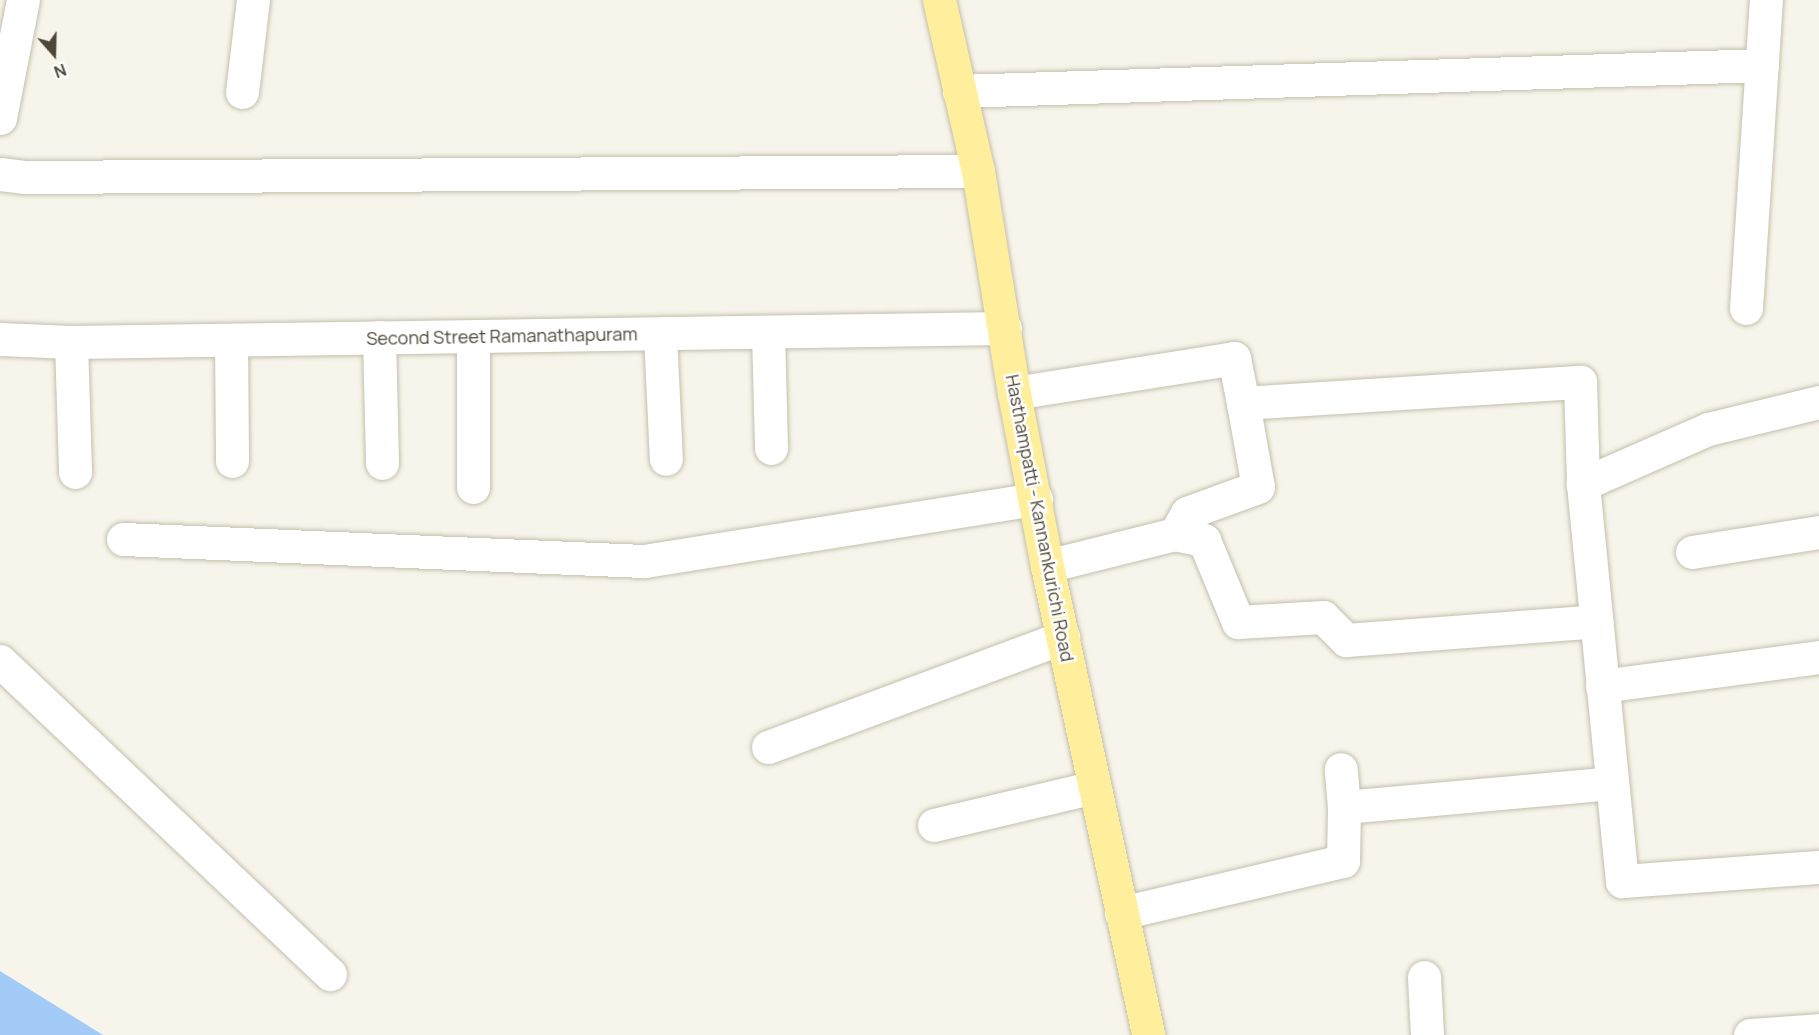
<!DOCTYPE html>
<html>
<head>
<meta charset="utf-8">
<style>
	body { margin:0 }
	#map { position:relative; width:1819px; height:1035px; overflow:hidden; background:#f7f5eb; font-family:Manrope,sans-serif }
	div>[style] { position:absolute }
	.water>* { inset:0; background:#a3cbf8 }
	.roads { filter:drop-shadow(0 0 2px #c4bfac) drop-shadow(0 0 2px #c4bfac) }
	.minor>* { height:33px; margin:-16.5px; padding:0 16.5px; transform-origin:16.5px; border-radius:16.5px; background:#fff }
	.major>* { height:33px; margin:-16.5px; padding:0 16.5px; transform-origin:16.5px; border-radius:16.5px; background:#ffef9c }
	span { translate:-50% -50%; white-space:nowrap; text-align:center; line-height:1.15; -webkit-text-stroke:5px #fff; paint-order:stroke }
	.street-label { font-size:18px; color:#4d4737 }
	.north { position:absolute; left:24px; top:24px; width:60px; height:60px; -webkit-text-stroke:4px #fff; paint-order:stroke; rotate:160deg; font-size:16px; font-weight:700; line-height:24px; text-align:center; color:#4d4737 }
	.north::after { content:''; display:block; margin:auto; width:21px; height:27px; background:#4d4737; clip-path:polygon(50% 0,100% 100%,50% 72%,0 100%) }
</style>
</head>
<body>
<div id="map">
	<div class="water">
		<i style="clip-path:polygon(0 971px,103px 1035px,0 1035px)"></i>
	</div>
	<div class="roads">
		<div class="minor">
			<i style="left:959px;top:91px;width:803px;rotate:-1.85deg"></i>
			<i style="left:242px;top:92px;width:93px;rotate:-83.2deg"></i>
			<i style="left:0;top:118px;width:120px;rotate:-79deg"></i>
			<i style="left:0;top:174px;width:24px;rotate:7deg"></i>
			<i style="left:24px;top:177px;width:954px;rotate:-0.36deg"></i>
			<i style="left:1746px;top:308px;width:309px;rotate:-86.3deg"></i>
			<i style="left:768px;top:332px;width:116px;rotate:88.5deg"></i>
			<i style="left:660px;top:334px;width:125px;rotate:87.3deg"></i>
			<i style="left:379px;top:337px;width:126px;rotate:88.6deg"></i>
			<i style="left:0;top:339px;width:71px;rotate:2.4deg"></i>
			<i style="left:71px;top:342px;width:934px;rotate:-0.86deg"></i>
			<i style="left:231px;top:340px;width:121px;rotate:89.5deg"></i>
			<i style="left:71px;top:342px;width:130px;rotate:88.2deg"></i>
			<i style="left:1014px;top:393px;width:223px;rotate:-9deg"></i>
			<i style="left:1234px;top:358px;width:46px;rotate:78.7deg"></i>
			<i style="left:1243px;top:403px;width:85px;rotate:79.9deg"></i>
			<i style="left:1258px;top:487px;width:76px;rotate:159.9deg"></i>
			<i style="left:1187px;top:513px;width:24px;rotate:120deg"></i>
			<i style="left:1175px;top:534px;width:132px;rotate:166deg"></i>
			<i style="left:1819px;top:402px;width:114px;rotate:166.3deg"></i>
			<i style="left:1708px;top:429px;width:137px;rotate:156.3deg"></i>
			<i style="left:1583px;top:484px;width:399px;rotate:84.4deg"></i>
			<i style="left:1622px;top:881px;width:197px;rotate:-4.1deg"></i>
			<i style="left:1243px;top:403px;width:338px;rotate:-3.6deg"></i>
			<i style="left:1580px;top:382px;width:102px;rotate:88.3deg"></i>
			<i style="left:473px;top:487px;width:150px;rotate:-90deg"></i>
			<i style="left:1175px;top:534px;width:30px;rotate:12deg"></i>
			<i style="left:1204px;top:540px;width:89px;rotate:67.5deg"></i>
			<i style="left:1238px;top:622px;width:85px;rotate:-3.4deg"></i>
			<i style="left:1323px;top:617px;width:33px;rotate:45deg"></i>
			<i style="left:1346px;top:640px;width:251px;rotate:-4.3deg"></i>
			<i style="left:123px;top:539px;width:521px;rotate:2.42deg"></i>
			<i style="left:644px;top:561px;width:397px;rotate:-9deg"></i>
			<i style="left:1692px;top:552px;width:129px;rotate:-8.9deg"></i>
			<i style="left:0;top:661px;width:455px;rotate:43.5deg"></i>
			<i style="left:1602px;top:686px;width:219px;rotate:-7.6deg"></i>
			<i style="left:768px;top:747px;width:315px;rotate:-20.4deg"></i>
			<i style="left:1344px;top:807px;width:269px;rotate:-5.1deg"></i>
			<i style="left:934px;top:825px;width:165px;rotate:-13.3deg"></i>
			<i style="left:1121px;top:913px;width:228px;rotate:-13.2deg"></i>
			<i style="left:1343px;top:861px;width:54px;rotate:-88.9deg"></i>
			<i style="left:1344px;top:807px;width:38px;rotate:-95deg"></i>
			<i style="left:1424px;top:977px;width:58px;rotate:87deg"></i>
			<i style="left:1750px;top:1035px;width:69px;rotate:-4.1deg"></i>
		</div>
		<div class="major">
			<i style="left:939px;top:0;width:175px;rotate:77.2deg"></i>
			<i style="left:978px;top:171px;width:225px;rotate:80.8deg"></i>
			<i style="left:1014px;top:393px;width:176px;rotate:79.2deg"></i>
			<i style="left:1047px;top:566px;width:480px;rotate:77.8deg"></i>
		</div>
	</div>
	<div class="street-label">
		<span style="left:502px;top:336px;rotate:-1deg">Second Street Ramanathapuram</span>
		<span style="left:1040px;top:518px;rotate:79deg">Hasthampatti - Kannankurichi Road</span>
	</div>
	<div class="north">N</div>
</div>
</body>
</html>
